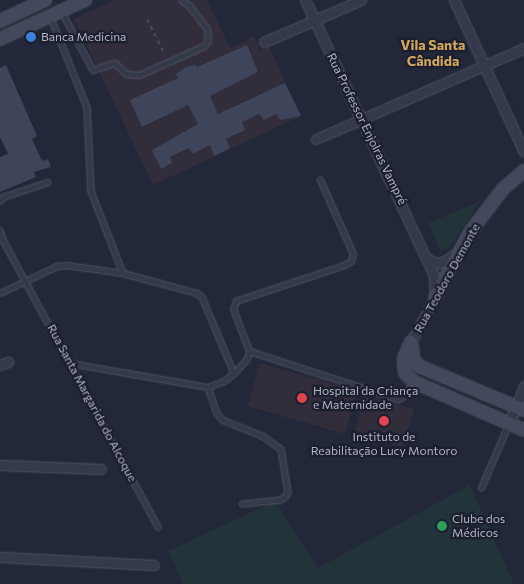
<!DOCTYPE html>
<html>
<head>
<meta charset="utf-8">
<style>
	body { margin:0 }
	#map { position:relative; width:524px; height:584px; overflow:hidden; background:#222739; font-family:Commissioner,sans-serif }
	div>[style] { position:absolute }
	.medical>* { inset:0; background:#322d3b; transform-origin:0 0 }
	.green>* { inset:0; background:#23333a }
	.building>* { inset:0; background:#3e4459 }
	.path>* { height:2px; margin-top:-1px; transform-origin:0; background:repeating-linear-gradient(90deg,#3e4f55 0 4px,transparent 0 8px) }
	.roads { filter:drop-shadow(0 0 1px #505464) drop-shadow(0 0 1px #505464) }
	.lane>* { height:4.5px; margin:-2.25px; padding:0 2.25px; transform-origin:2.25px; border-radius:2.25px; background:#353a4a }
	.street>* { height:9px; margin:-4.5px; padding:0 4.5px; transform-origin:4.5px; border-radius:4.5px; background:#353a4a }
	.secondary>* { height:12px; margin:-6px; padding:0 6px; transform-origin:6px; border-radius:6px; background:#43485d }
	.dots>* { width:14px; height:14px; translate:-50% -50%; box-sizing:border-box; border:2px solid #1b1f2e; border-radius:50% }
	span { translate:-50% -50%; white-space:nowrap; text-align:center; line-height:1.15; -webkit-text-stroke:4.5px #1b1f2e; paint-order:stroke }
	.poi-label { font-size:12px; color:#b0b4c6 }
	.left { translate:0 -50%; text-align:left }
	.street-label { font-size:12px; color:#b0b4c6 }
	.neighbourhood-label { font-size:14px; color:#d3a85e; font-weight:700 }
</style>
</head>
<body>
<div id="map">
	<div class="medical">
		<i style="clip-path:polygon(115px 0,207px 0,230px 48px,249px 40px,249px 38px,254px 36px,260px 50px,269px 47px,301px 116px,153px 185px,74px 19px)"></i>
		<i style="left:260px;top:363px;width:101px;height:45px;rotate:16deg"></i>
		<i style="left:365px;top:395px;width:51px;height:40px;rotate:16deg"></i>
	</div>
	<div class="green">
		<i style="clip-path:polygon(481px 201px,448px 249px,440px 250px,428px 223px)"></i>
		<i style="clip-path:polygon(470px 485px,514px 584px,183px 584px,168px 551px,275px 501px,318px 568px)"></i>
	</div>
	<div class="building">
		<i style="clip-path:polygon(247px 45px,258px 72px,210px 96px,218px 114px,285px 83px,301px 116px,280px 120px,276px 114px,264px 120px,259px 114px,242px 122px,245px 130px,226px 139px,230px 148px,214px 156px,210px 145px,193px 154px,189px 148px,170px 157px,172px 163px,161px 169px,152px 150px,198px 124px,188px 105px,142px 127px,130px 100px,178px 78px,176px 74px,186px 67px,196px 65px,197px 67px)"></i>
		<i style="clip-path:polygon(6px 65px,37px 136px,32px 139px,42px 161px,48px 159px,51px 167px,34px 172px,36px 177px,0 192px,0 157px,8px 154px,0 137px,0 68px)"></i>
	</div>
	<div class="path">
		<i style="left:147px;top:19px;width:40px;rotate:63.4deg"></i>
	</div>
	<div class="roads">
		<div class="lane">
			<i style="left:62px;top:12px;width:66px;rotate:61.9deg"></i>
			<i style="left:93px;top:70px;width:23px;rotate:-18deg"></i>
			<i style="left:115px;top:63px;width:16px;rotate:43deg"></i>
			<i style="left:127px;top:74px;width:12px;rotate:5deg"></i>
			<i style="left:139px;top:75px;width:71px;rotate:-24deg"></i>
			<i style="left:204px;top:46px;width:6px;rotate:-51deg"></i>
			<i style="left:208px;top:41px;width:12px;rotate:-95deg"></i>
			<i style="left:207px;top:29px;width:28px;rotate:-128deg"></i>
			<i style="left:190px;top:7px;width:11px;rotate:-142deg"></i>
			<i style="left:51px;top:18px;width:96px;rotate:68deg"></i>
			<i style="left:87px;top:107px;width:84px;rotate:87.3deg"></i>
			<i style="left:91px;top:191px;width:88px;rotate:68.7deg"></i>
			<i style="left:0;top:201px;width:5px;rotate:-53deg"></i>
			<i style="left:3px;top:197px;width:47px;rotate:-18.4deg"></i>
			<i style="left:0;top:230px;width:10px;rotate:73deg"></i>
			<i style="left:3px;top:240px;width:326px;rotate:61.6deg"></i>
			<i style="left:0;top:293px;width:63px;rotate:-25.3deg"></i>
			<i style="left:57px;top:266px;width:9px;rotate:-6deg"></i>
			<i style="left:66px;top:265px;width:58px;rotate:8deg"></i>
			<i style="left:123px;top:273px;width:77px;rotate:15.1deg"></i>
			<i style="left:197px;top:293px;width:6px;rotate:39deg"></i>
			<i style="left:202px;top:297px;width:82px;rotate:67.2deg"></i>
			<i style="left:249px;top:351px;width:157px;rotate:17.9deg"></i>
			<i style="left:398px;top:399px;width:7px;rotate:-27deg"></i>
			<i style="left:404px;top:396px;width:14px;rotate:-56deg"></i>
			<i style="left:70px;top:363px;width:140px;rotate:9.9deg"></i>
			<i style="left:208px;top:387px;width:17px;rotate:-21deg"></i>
			<i style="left:224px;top:381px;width:13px;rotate:-39deg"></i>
			<i style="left:234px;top:373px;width:19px;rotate:-47deg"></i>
			<i style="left:247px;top:359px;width:8px;rotate:-76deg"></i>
			<i style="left:249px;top:351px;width:45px;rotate:-110.9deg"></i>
			<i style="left:233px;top:309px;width:9px;rotate:-69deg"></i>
			<i style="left:236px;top:301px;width:114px;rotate:-18.4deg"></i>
			<i style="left:344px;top:265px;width:8px;rotate:-30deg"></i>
			<i style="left:351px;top:261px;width:7px;rotate:-74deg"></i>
			<i style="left:353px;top:254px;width:81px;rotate:-114deg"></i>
			<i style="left:208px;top:387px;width:28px;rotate:71deg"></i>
			<i style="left:217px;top:413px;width:9px;rotate:49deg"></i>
			<i style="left:223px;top:420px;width:43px;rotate:21.8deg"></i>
			<i style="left:263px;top:436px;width:22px;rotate:36deg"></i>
			<i style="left:281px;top:449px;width:44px;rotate:80.8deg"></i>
			<i style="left:288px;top:492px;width:6px;rotate:121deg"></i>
			<i style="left:285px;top:497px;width:5px;rotate:143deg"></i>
			<i style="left:281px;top:500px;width:39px;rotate:174deg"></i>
			<i style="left:481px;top:488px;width:69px;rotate:-66.8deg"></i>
		</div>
		<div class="street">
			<i style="left:305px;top:0;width:304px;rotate:64.9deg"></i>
			<i style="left:434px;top:275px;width:22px;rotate:87deg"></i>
			<i style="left:435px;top:297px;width:51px;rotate:118.1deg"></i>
			<i style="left:454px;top:0;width:167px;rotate:65.3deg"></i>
			<i style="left:264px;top:42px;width:106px;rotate:-23.4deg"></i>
			<i style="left:316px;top:139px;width:227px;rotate:-23.6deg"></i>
			<i style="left:428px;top:259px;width:8px;rotate:30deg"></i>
			<i style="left:435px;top:263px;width:8px;rotate:-7deg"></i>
			<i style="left:443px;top:262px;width:17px;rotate:-33deg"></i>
			<i style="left:0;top:365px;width:9px;rotate:-21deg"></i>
			<i style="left:509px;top:424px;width:41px;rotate:-68.5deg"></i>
			<i style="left:0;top:465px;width:101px;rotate:2.3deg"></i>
			<i style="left:0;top:557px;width:154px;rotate:3deg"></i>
		</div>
		<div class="secondary">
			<i style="left:0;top:21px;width:50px;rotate:-25deg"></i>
			<i style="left:0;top:39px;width:94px;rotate:-24.6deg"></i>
			<i style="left:435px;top:297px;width:74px;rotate:-61.7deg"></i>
			<i style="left:470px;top:232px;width:54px;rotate:-52.5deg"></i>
			<i style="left:503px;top:189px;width:28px;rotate:-41deg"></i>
			<i style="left:411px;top:342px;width:17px;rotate:114deg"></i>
			<i style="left:404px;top:358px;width:8px;rotate:90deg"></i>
			<i style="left:404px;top:366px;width:7px;rotate:82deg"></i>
			<i style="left:405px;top:373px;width:13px;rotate:45deg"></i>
			<i style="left:414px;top:382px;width:120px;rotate:23.6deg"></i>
			<i style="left:411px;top:342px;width:19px;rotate:81deg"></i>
			<i style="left:414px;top:361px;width:9px;rotate:41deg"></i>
			<i style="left:421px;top:367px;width:112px;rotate:22.7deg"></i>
		</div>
	</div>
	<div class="dots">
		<i style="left:31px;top:37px;background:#3f7fe0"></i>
		<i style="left:302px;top:398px;background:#e0444e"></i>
		<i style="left:384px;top:421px;background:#e0444e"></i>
		<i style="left:442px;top:526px;background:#2e9e5b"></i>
	</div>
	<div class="poi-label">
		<span class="left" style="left:41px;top:37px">Banca Medicina</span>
		<span class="left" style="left:313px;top:398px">Hospital da Criança<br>e Maternidade</span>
		<span style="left:384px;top:444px">Instituto de<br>Reabilitação Lucy Montoro</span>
		<span class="left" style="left:452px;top:526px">Clube dos<br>Médicos</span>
	</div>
	<div class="street-label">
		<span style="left:367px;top:129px;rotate:64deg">Rua Professor Enjolras Vampré</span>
		<span style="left:447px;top:278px;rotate:-61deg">Rua Teodoro Demonte</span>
		<span style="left:92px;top:403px;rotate:62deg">Rua Santa Margarida do Alcoque</span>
	</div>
	<div class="neighbourhood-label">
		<span style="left:433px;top:53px">Vila Santa<br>Cândida</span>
	</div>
</div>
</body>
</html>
